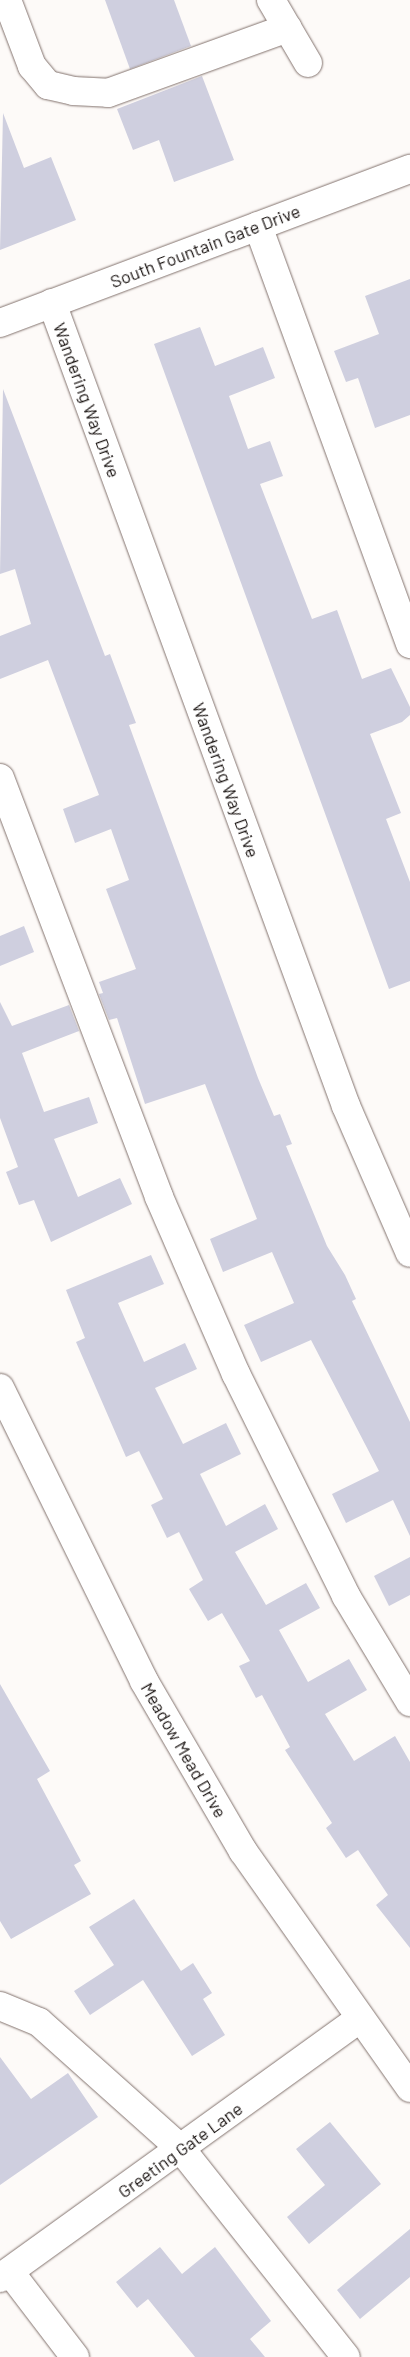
<!DOCTYPE html>
<html>
<head>
<meta charset="utf-8">
<style>
	body { margin:0 }
	#map { position:relative; width:410px; height:2357px; overflow:hidden; background:#fdfaf8; font-family:Barlow,sans-serif }
	div>[style] { position:absolute }
	.building>* { inset:0; background:#cfcfdf }
	.roads { filter:drop-shadow(0 0 1px #83736e) drop-shadow(0 0 1px #83736e) }
	.minor>* { height:28px; margin:-14px; padding:0 14px; transform-origin:14px; border-radius:14px; background:#fff }
	span { translate:-50% -50%; white-space:nowrap; text-align:center; line-height:1.15; -webkit-text-stroke:5px #fff; paint-order:stroke }
	.street-label { font-size:18px; color:#1c1614 }
</style>
</head>
<body>
<div id="map">
	<div class="building">
		<i style="clip-path:polygon(105px 0,174px 0,191px 46px,130px 69px)"></i>
		<i style="clip-path:polygon(202px 76px,234px 160px,174px 182px,159px 140px,133px 150px,117px 109px)"></i>
		<i style="clip-path:polygon(3px 113px,24px 168px,51px 157px,76px 220px,0 250px)"></i>
		<i style="clip-path:polygon(410px 279px,410px 415px,375px 428px,358px 378px,346px 382px,334px 351px,379px 334px,365px 296px)"></i>
		<i style="clip-path:polygon(200px 327px,215px 366px,263px 347px,275px 378px,229px 396px,248px 449px,270px 441px,283px 476px,260px 484px,312px 619px,337px 610px,362px 679px,391px 668px,410px 707px,410px 715px,402px 722px,370px 734px,401px 813px,386px 819px,410px 882px,410px 981px,389px 989px,154px 344px)"></i>
		<i style="clip-path:polygon(3px 389px,105px 656px,110px 654px,136px 723px,129px 725px,258px 1078px,274px 1116px,280px 1114px,292px 1144px,286px 1146px,327px 1246px,345px 1275px,356px 1299px,352px 1301px,410px 1422px,410px 1536px,393px 1500px,346px 1523px,332px 1494px,379px 1471px,311px 1340px,261px 1362px,244px 1325px,294px 1303px,272px 1252px,223px 1272px,210px 1239px,257px 1219px,205px 1084px,145px 1104px,117px 1018px,109px 1020px,99px 994px,103px 993px,99px 982px,136px 969px,106px 889px,129px 880px,111px 829px,75px 843px,63px 809px,99px 795px,48px 660px,0 679px,0 636px,31px 624px,15px 569px,0 574px)"></i>
		<i style="clip-path:polygon(24px 926px,34px 952px,0 966px,0 936px)"></i>
		<i style="clip-path:polygon(0 1002px,12px 1026px,69px 1005px,79px 1031px,22px 1053px,44px 1112px,89px 1097px,98px 1123px,54px 1139px,78px 1197px,120px 1178px,132px 1204px,51px 1242px,34px 1200px,19px 1205px,6px 1172px,18px 1167px,0 1118px)"></i>
		<i style="clip-path:polygon(151px 1255px,164px 1284px,118px 1303px,144px 1362px,185px 1343px,197px 1369px,155px 1388px,183px 1444px,226px 1423px,241px 1454px,200px 1474px,226px 1526px,265px 1504px,278px 1529px,235px 1552px,266px 1605px,306px 1583px,320px 1608px,279px 1630px,308px 1682px,349px 1659px,367px 1690px,325px 1714px,354px 1761px,395px 1736px,410px 1762px,410px 1948px,376px 1905px,388px 1895px,358px 1850px,346px 1858px,326px 1828px,332px 1823px,285px 1750px,290px 1747px,262px 1695px,256px 1698px,239px 1666px,250px 1661px,222px 1613px,208px 1621px,189px 1589px,203px 1580px,179px 1532px,167px 1538px,151px 1505px,163px 1499px,139px 1451px,126px 1457px,76px 1342px,85px 1338px,66px 1290px)"></i>
		<i style="clip-path:polygon(410px 1557px,410px 1595px,389px 1606px,374px 1576px)"></i>
		<i style="clip-path:polygon(0 1684px,50px 1771px,37px 1779px,81px 1861px,74px 1865px,91px 1894px,11px 1939px,0 1921px)"></i>
		<i style="clip-path:polygon(134px 1899px,181px 1971px,193px 1963px,212px 1993px,203px 1999px,225px 2035px,192px 2056px,143px 1980px,90px 2015px,74px 1991px,114px 1965px,89px 1927px)"></i>
		<i style="clip-path:polygon(0 2057px,31px 2099px,68px 2073px,98px 2117px,0 2185px)"></i>
		<i style="clip-path:polygon(330px 2122px,381px 2184px,309px 2244px,287px 2217px,325px 2185px,296px 2149px)"></i>
		<i style="clip-path:polygon(410px 2229px,410px 2277px,360px 2319px,337px 2290px)"></i>
		<i style="clip-path:polygon(160px 2247px,182px 2274px,215px 2247px,271px 2321px,250px 2339px,265px 2357px,195px 2357px,148px 2299px,137px 2308px,116px 2282px)"></i>
	</div>
	<div class="roads">
		<div class="minor">
			<i style="left:7px;top:0;width:71px;rotate:69.3deg"></i>
			<i style="left:32px;top:66px;width:25px;rotate:50deg"></i>
			<i style="left:48px;top:85px;width:26px;rotate:13deg"></i>
			<i style="left:73px;top:91px;width:35px;rotate:3deg"></i>
			<i style="left:108px;top:93px;width:191px;rotate:-19.9deg"></i>
			<i style="left:271px;top:0;width:73px;rotate:59.6deg"></i>
			<i style="left:258px;top:226px;width:445px;rotate:70deg"></i>
			<i style="left:52px;top:303px;width:855px;rotate:69.89deg"></i>
			<i style="left:346px;top:1106px;width:160px;rotate:66.5deg"></i>
			<i style="left:0;top:323px;width:438px;rotate:-20.6deg"></i>
			<i style="left:0;top:778px;width:448px;rotate:69.2deg"></i>
			<i style="left:159px;top:1197px;width:193px;rotate:66.5deg"></i>
			<i style="left:236px;top:1374px;width:248px;rotate:63.6deg"></i>
			<i style="left:346px;top:1596px;width:124px;rotate:58.9deg"></i>
			<i style="left:0;top:1388px;width:326px;rotate:63.8deg"></i>
			<i style="left:144px;top:1681px;width:197px;rotate:59.8deg"></i>
			<i style="left:243px;top:1851px;width:290px;rotate:54.8deg"></i>
			<i style="left:0;top:2006px;width:42px;rotate:22.3deg"></i>
			<i style="left:39px;top:2022px;width:191px;rotate:41.8deg"></i>
			<i style="left:181px;top:2149px;width:265px;rotate:51.6deg"></i>
			<i style="left:10px;top:2272px;width:107px;rotate:52.6deg"></i>
			<i style="left:0;top:2278px;width:441px;rotate:-35.8deg"></i>
		</div>
	</div>
	<div class="street-label">
		<span style="left:205px;top:246px;rotate:-21deg">South Fountain Gate Drive</span>
		<span style="left:87px;top:400px;rotate:70deg">Wandering Way Drive</span>
		<span style="left:226px;top:780px;rotate:70deg">Wandering Way Drive</span>
		<span style="left:184px;top:1750px;rotate:60deg">Meadow Mead Drive</span>
		<span style="left:180px;top:2150px;rotate:-36deg">Greeting Gate Lane</span>
	</div>
</div>
</body>
</html>
